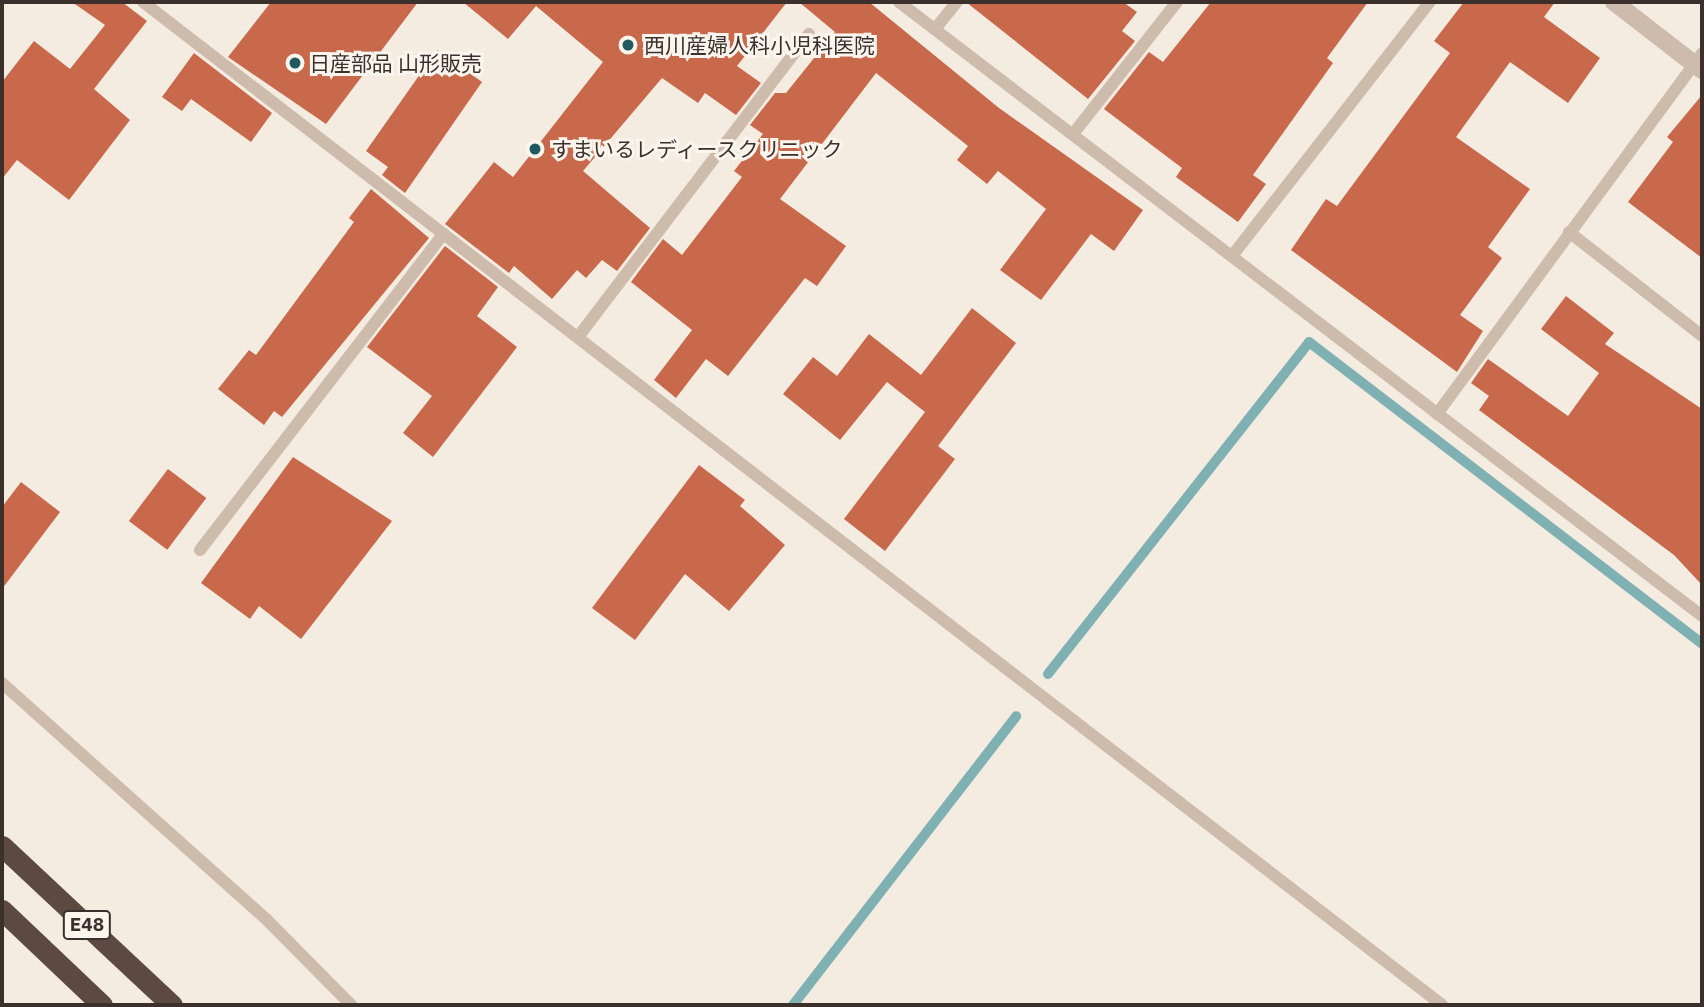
<!DOCTYPE html>
<html>
<head>
<meta charset="utf-8">
<style>
	body { margin:0 }
	#map { position:relative; width:1704px; height:1007px; overflow:hidden; background:#f4ebe1; font-family:"IBM Plex Sans","Noto Sans JP",sans-serif }
	div>[style] { position:absolute }
	.stream>* { height:10px; margin:-5px; padding:0 5px; transform-origin:5px; border-radius:5px; background:#7fb0b2 }
	.building>* { inset:0; background:#c8694b; transform-origin:0 0 }
	.service>* { height:12px; margin:-6px; padding:0 6px; transform-origin:6px; border-radius:6px; background:#cdbbac }
	.minor>* { height:18px; margin:-9px; padding:0 9px; transform-origin:9px; border-radius:9px; background:#cdbbac }
	.motorway>* { height:21px; margin:-10.5px; padding:0 10.5px; transform-origin:10.5px; border-radius:10.5px; background:#5c4a42 }
	.dots>* { width:19px; height:19px; translate:-50% -50%; box-sizing:border-box; border:4px solid #fbf5ee; border-radius:50% }
	span { translate:-50% -50%; white-space:nowrap; text-align:center; line-height:1.15; -webkit-text-stroke:6px #fbf5ee; paint-order:stroke }
	.shield-label span { padding:2px 5px; background:#fbf5ee; border:2px solid; border-radius:5px; -webkit-text-stroke-width:0 }
	.shield-label { font-size:19px; color:#3b302b; font-weight:700 }
	.poi-label { font-size:21px; color:#3b302b }
	.left { translate:0 -50%; text-align:left }
	.frame { position:absolute; inset:0; border:4px solid #3b302b; pointer-events:none }
</style>
</head>
<body>
<div id="map">
	<div class="stream">
		<i style="left:1048px;top:674px;width:422px;rotate:-51.8deg"></i>
		<i style="left:1309px;top:342px;width:496px;rotate:37.5deg"></i>
		<i style="left:793px;top:1005px;width:365px;rotate:-52.3deg"></i>
	</div>
	<div class="building">
		<i style="clip-path:polygon(72px 2px,122px 2px,147px 21px,94px 89px,130px 120px,69px 200px,17px 160px,2px 179px,2px 82px,34px 41px,70px 69px,105px 25px)"></i>
		<i style="clip-path:polygon(271px 2px,418px 2px,326px 124px,228px 57px)"></i>
		<i style="clip-path:polygon(463px 2px,787px 2px,737px 66px,761px 83px,736px 115px,705px 93px,698px 103px,662px 78px,583px 171px,650px 228px,617px 271px,602px 260px,586px 278px,577px 270px,552px 299px,514px 266px,509px 273px,445px 224px,494px 162px,513px 177px,603px 62px,536px 6px,508px 39px)"></i>
		<i style="clip-path:polygon(799px 2px,869px 2px,999px 108px,1143px 210px,1114px 251px,1091px 234px,1041px 300px,1000px 270px,1046px 209px,998px 171px,987px 184px,957px 160px,968px 146px,876px 73px,780px 199px,846px 246px,817px 286px,805px 278px,728px 376px,706px 359px,676px 398px,654px 380px,692px 330px,631px 282px,663px 239px,682px 255px,742px 177px,734px 171px,763px 134px,750px 125px,775px 93px,786px 93px,835px 32px)"></i>
		<i style="clip-path:polygon(966px 2px,1123px 2px,1137px 12px,1122px 31px,1135px 41px,1088px 99px)"></i>
		<i style="clip-path:polygon(1211px 2px,1368px 2px,1327px 58px,1333px 63px,1253px 175px,1266px 184px,1238px 222px,1176px 177px,1182px 168px,1104px 109px,1149px 52px,1163px 62px)"></i>
		<i style="clip-path:polygon(1464px 2px,1555px 2px,1544px 17px,1600px 58px,1568px 103px,1510px 62px,1456px 137px,1530px 189px,1488px 247px,1502px 258px,1460px 315px,1483px 331px,1457px 372px,1291px 250px,1326px 199px,1337px 206px,1450px 53px,1434px 41px)"></i>
		<i style="clip-path:polygon(437px 50px,482px 82px,405px 193px,382px 175px,388px 167px,366px 151px)"></i>
		<i style="clip-path:polygon(194px 53px,272px 113px,251px 142px,191px 99px,182px 111px,162px 97px)"></i>
		<i style="clip-path:polygon(1702px 95px,1702px 258px,1628px 202px,1673px 142px,1667px 137px)"></i>
		<i style="clip-path:polygon(371px 189px,429px 238px,282px 417px,274px 411px,264px 425px,218px 389px,249px 350px,256px 355px,354px 222px,349px 218px)"></i>
		<i style="clip-path:polygon(445px 246px,498px 287px,477px 316px,517px 347px,433px 457px,403px 433px,432px 396px,367px 347px)"></i>
		<i style="clip-path:polygon(1566px 296px,1614px 333px,1605px 344px,1702px 409px,1702px 585px,1674px 555px,1479px 410px,1489px 396px,1471px 383px,1488px 359px,1568px 416px,1599px 373px,1541px 329px)"></i>
		<i style="clip-path:polygon(972px 308px,1016px 343px,938px 446px,955px 459px,885px 551px,844px 519px,925px 412px,887px 382px,840px 440px,783px 394px,813px 357px,837px 376px,869px 334px,921px 375px)"></i>
		<i style="clip-path:polygon(293px 457px,392px 521px,301px 639px,259px 606px,250px 619px,201px 583px)"></i>
		<i style="clip-path:polygon(699px 465px,745px 500px,740px 506px,785px 545px,729px 611px,685px 574px,635px 640px,592px 608px)"></i>
		<i style="left:168px;top:469px;width:48px;height:65px;rotate:37deg"></i>
		<i style="clip-path:polygon(21px 482px,60px 512px,2px 589px,2px 507px)"></i>
	</div>
	<div class="service">
		<i style="left:143px;top:2px;width:1641px;rotate:37.67deg"></i>
		<i style="left:899px;top:2px;width:1011px;rotate:37.4deg"></i>
		<i style="left:935px;top:29px;width:35px;rotate:-51deg"></i>
		<i style="left:1073px;top:134px;width:168px;rotate:-51.8deg"></i>
		<i style="left:1569px;top:232px;width:169px;rotate:38deg"></i>
		<i style="left:1232px;top:256px;width:322px;rotate:-52.1deg"></i>
		<i style="left:578px;top:337px;width:381px;rotate:-52.7deg"></i>
		<i style="left:1437px;top:414px;width:448px;rotate:-53.7deg"></i>
		<i style="left:200px;top:550px;width:399px;rotate:-52.4deg"></i>
		<i style="left:2px;top:683px;width:356px;rotate:41.8deg"></i>
		<i style="left:267px;top:920px;width:120px;rotate:45.3deg"></i>
	</div>
	<div class="minor">
		<i style="left:1614px;top:2px;width:111px;rotate:37.7deg"></i>
	</div>
	<div class="motorway">
		<i style="left:2px;top:846px;width:233px;rotate:43.1deg"></i>
		<i style="left:2px;top:910px;width:138px;rotate:43.5deg"></i>
	</div>
	<div class="dots">
		<i style="left:628px;top:45px;background:#1f5a5e"></i>
		<i style="left:295px;top:63px;background:#1f5a5e"></i>
		<i style="left:535px;top:149px;background:#1f5a5e"></i>
	</div>
	<div class="shield-label">
		<span style="left:87px;top:925px">E48</span>
	</div>
	<div class="poi-label">
		<span class="left" style="left:644px;top:45px">西川産婦人科小児科医院</span>
		<span class="left" style="left:309px;top:63px">日産部品 山形販売</span>
		<span class="left" style="left:551px;top:149px">すまいるレディースクリニック</span>
	</div>
	<div class="frame"></div>
</div>
</body>
</html>
